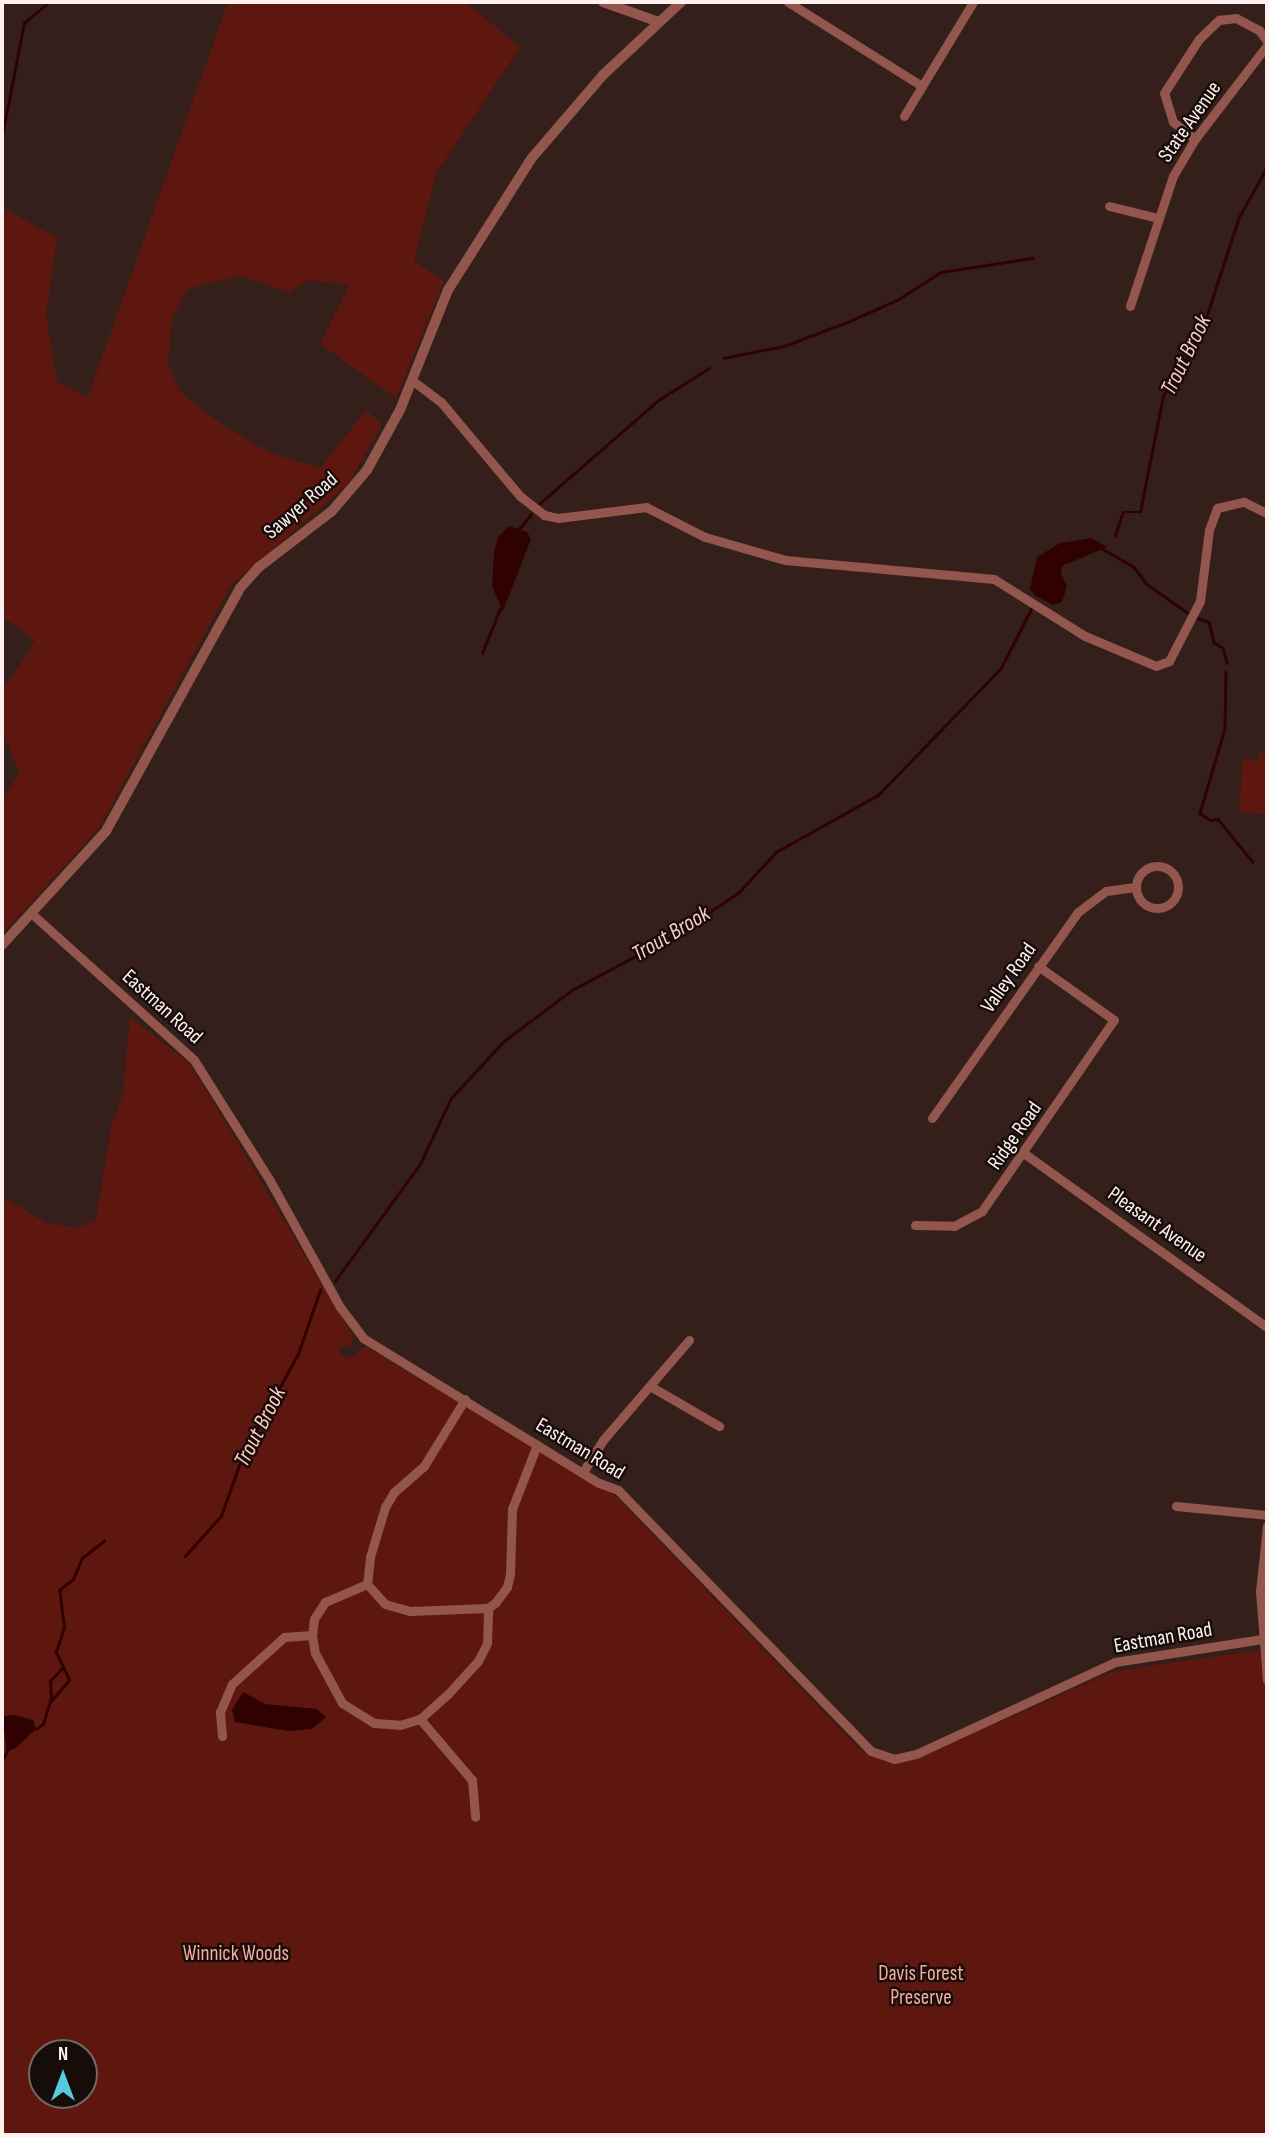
<!DOCTYPE html>
<html>
<head>
<meta charset="utf-8">
<style>
	body { margin:0 }
	#map { position:relative; width:1269px; height:2137px; overflow:hidden; background:#351f1b; font-family:"Sofia Sans Condensed",sans-serif }
	div>[style] { position:absolute }
	.green>* { inset:0; background:#5e170e }
	.water>* { inset:0; background:#2f0201 }
	.stream>* { height:2.5px; margin:-1.25px; padding:0 1.25px; transform-origin:1.25px; border-radius:1.25px; background:#2f0201 }
	.minor>* { height:9px; margin:-4.5px; padding:0 4.5px; transform-origin:4.5px; border-radius:4.5px; background:#93564c }
	.minor>.ring { margin:-4.5px; padding:0; box-sizing:content-box; background:none; border:9px solid #93564c; border-radius:50% }
	.tertiary>* { height:10px; margin:-5px; padding:0 5px; transform-origin:5px; border-radius:5px; background:#93564c }
	span { translate:-50% -50%; white-space:nowrap; text-align:center; line-height:1.15; -webkit-text-stroke:5px #160c0a; paint-order:stroke }
	.street-label { font-size:21px; color:#fef1ef }
	.park-label { font-size:21px; color:#f7ab9d }
	.water-label { font-size:23px; color:#fec9bf; font-style:italic }
	.frame { position:absolute; inset:0; border:4px solid #fef1ef; pointer-events:none }
	.north { position:absolute; left:28px; top:2039px; width:70px; height:70px; box-sizing:border-box; background:#160c0a; border:2px solid #736866; border-radius:50%; rotate:0deg; font-size:19px; font-weight:700; line-height:28px; text-align:center; color:#fef1ef }
	.north::after { content:''; display:block; margin:auto; width:24px; height:32px; background:#54cade; clip-path:polygon(50% 0,100% 100%,50% 72%,0 100%) }
</style>
</head>
<body>
<div id="map">
	<div class="green">
		<i style="clip-path:polygon(228px 2px,465px 2px,520px 47px,437px 172px,414px 261px,444px 281px,396px 398px,320px 344px,349px 285px,309px 280px,289px 292px,239px 276px,187px 289px,172px 319px,168px 365px,182px 394px,221px 424px,270px 453px,321px 468px,366px 410px,382px 425px,348px 484px,231px 585px,99px 828px,2px 934px,2px 802px,19px 772px,2px 729px,2px 692px,35px 641px,2px 616px,2px 207px,57px 238px,46px 314px,57px 382px,88px 397px)"></i>
		<i style="clip-path:polygon(1259px 753px,1267px 753px,1267px 814px,1239px 812px,1243px 759px,1259px 760px)"></i>
		<i style="clip-path:polygon(evenodd,130px 1017px,188px 1062px,211px 1098px,354px 1338px,350px 1347px,345px 1344px,339px 1353px,350px 1358px,366px 1347px,613px 1493px,857px 1747px,872px 1756px,895px 1762px,915px 1759px,1115px 1671px,1259px 1650px,1267px 1694px,1267px 2135px,2px 2135px,2px 1196px,46px 1223px,78px 1228px,96px 1219px,111px 1128px,123px 1094px,130px 1017px,42px 2053px,84px 2053px,84px 2095px,42px 2095px,42px 2053px)"></i>
	</div>
	<div class="water">
		<i style="clip-path:polygon(509px 526px,527px 532px,531px 539px,503px 611px,492px 586px,494px 553px,498px 537px)"></i>
		<i style="clip-path:polygon(1091px 538px,1107px 547px,1062px 566px,1061px 575px,1067px 586px,1062px 602px,1053px 605px,1036px 596px,1030px 589px,1037px 557px,1060px 543px)"></i>
		<i style="clip-path:polygon(243px 1692px,265px 1704px,317px 1709px,326px 1717px,312px 1729px,288px 1731px,235px 1722px,232px 1710px)"></i>
		<i style="clip-path:polygon(15px 1715px,33px 1720px,36px 1729px,15px 1749px,7px 1751px,2px 1716px)"></i>
	</div>
	<div class="stream">
		<i style="left:2px;top:136px;width:115px;rotate:-79deg"></i>
		<i style="left:24px;top:23px;width:33px;rotate:-40deg"></i>
		<i style="left:724px;top:358px;width:61px;rotate:-11.3deg"></i>
		<i style="left:784px;top:346px;width:71px;rotate:-20.7deg"></i>
		<i style="left:850px;top:321px;width:51px;rotate:-24.1deg"></i>
		<i style="left:897px;top:300px;width:52px;rotate:-32.5deg"></i>
		<i style="left:941px;top:272px;width:93px;rotate:-8.7deg"></i>
		<i style="left:539px;top:504px;width:160px;rotate:-41deg"></i>
		<i style="left:660px;top:399px;width:58px;rotate:-32.3deg"></i>
		<i style="left:519px;top:529px;width:19px;rotate:-51deg"></i>
		<i style="left:1115px;top:536px;width:25px;rotate:-72deg"></i>
		<i style="left:1123px;top:512px;width:17px"></i>
		<i style="left:1140px;top:512px;width:118px;rotate:-78.8deg"></i>
		<i style="left:1163px;top:396px;width:74px;rotate:-58.9deg"></i>
		<i style="left:1201px;top:333px;width:122px;rotate:-71.9deg"></i>
		<i style="left:1239px;top:217px;width:57px;rotate:-60.8deg"></i>
		<i style="left:1103px;top:549px;width:36px;rotate:30deg"></i>
		<i style="left:1134px;top:567px;width:21px;rotate:53deg"></i>
		<i style="left:1147px;top:584px;width:50px;rotate:35.3deg"></i>
		<i style="left:1197px;top:618px;width:13px;rotate:18deg"></i>
		<i style="left:1209px;top:622px;width:21px;rotate:76deg"></i>
		<i style="left:1214px;top:642px;width:11px;rotate:34deg"></i>
		<i style="left:1223px;top:648px;width:15px;rotate:74deg"></i>
		<i style="left:482px;top:653px;width:48px;rotate:-67.8deg"></i>
		<i style="left:1226px;top:672px;width:57px;rotate:91deg"></i>
		<i style="left:1225px;top:729px;width:88px;rotate:106.6deg"></i>
		<i style="left:1200px;top:813px;width:12px;rotate:35deg"></i>
		<i style="left:1210px;top:820px;width:8px;rotate:-7deg"></i>
		<i style="left:1218px;top:819px;width:55px;rotate:50.9deg"></i>
		<i style="left:335px;top:1281px;width:145px;rotate:-54deg"></i>
		<i style="left:420px;top:1164px;width:73px;rotate:-64.8deg"></i>
		<i style="left:451px;top:1098px;width:78px;rotate:-47.1deg"></i>
		<i style="left:504px;top:1041px;width:85px;rotate:-36.9deg"></i>
		<i style="left:572px;top:990px;width:117px;rotate:-28.1deg"></i>
		<i style="left:675px;top:935px;width:76px;rotate:-33.7deg"></i>
		<i style="left:738px;top:893px;width:56px;rotate:-47.2deg"></i>
		<i style="left:776px;top:852px;width:117px;rotate:-29.2deg"></i>
		<i style="left:878px;top:795px;width:177px;rotate:-45.9deg"></i>
		<i style="left:1001px;top:668px;width:66px;rotate:-63deg"></i>
		<i style="left:185px;top:1556px;width:54px;rotate:-48deg"></i>
		<i style="left:221px;top:1516px;width:63px;rotate:-70.4deg"></i>
		<i style="left:242px;top:1457px;width:117px;rotate:-61.5deg"></i>
		<i style="left:298px;top:1354px;width:68px;rotate:-71deg"></i>
		<i style="left:50px;top:1702px;width:29px;rotate:-49deg"></i>
		<i style="left:69px;top:1680px;width:14px;rotate:-115deg"></i>
		<i style="left:36px;top:1729px;width:9px;rotate:-36deg"></i>
		<i style="left:43px;top:1724px;width:27px;rotate:-73deg"></i>
		<i style="left:51px;top:1698px;width:17px;rotate:-93deg"></i>
		<i style="left:50px;top:1681px;width:19px;rotate:-47deg"></i>
		<i style="left:63px;top:1667px;width:17px;rotate:-115deg"></i>
		<i style="left:56px;top:1652px;width:25px;rotate:-72deg"></i>
		<i style="left:64px;top:1628px;width:38px;rotate:-97deg"></i>
		<i style="left:59px;top:1590px;width:18px;rotate:-38deg"></i>
		<i style="left:73px;top:1579px;width:23px;rotate:-67deg"></i>
		<i style="left:82px;top:1558px;width:28px;rotate:-38deg"></i>
		<i style="left:2px;top:1761px;width:11px;rotate:-63deg"></i>
	</div>
	<div class="minor">
		<i style="left:788px;top:2px;width:158px;rotate:32.1deg"></i>
		<i style="left:904px;top:116px;width:133px;rotate:-58.8deg"></i>
		<i style="left:1195px;top:139px;width:28px;rotate:-142deg"></i>
		<i style="left:1173px;top:122px;width:30px;rotate:-107deg"></i>
		<i style="left:1164px;top:93px;width:64px;rotate:-57.1deg"></i>
		<i style="left:1199px;top:39px;width:28px;rotate:-44deg"></i>
		<i style="left:1219px;top:20px;width:17px;rotate:-7deg"></i>
		<i style="left:1236px;top:18px;width:26px;rotate:28deg"></i>
		<i style="left:1259px;top:30px;width:14px;rotate:54deg"></i>
		<i style="left:1109px;top:206px;width:50px;rotate:13.8deg"></i>
		<i style="left:1130px;top:306px;width:137px;rotate:-71.7deg"></i>
		<i style="left:1173px;top:176px;width:43px;rotate:-59.3deg"></i>
		<i style="left:1195px;top:139px;width:118px;rotate:-52.5deg"></i>
		<i style="left:413px;top:381px;width:35px;rotate:37deg"></i>
		<i style="left:441px;top:402px;width:123px;rotate:50deg"></i>
		<i style="left:520px;top:496px;width:31px;rotate:38deg"></i>
		<i style="left:544px;top:515px;width:14px;rotate:12deg"></i>
		<i style="left:558px;top:518px;width:89px;rotate:-7.1deg"></i>
		<i style="left:646px;top:507px;width:66px;rotate:27deg"></i>
		<i style="left:705px;top:537px;width:83px;rotate:16deg"></i>
		<i style="left:785px;top:560px;width:210px;rotate:5.2deg"></i>
		<i style="left:994px;top:579px;width:107px;rotate:32.1deg"></i>
		<i style="left:1085px;top:636px;width:77px;rotate:22.9deg"></i>
		<i style="left:1156px;top:666px;width:14px;rotate:-21deg"></i>
		<i style="left:1169px;top:661px;width:68px;rotate:-62.7deg"></i>
		<i style="left:1200px;top:601px;width:72px;rotate:-82.8deg"></i>
		<i style="left:1209px;top:530px;width:23px;rotate:-70deg"></i>
		<i style="left:1217px;top:508px;width:28px;rotate:-13deg"></i>
		<i style="left:1244px;top:502px;width:25px;rotate:26deg"></i>
		<i class="ring" style="left:1136px;top:866px;width:33px;height:33px"></i>
		<i style="left:31px;top:913px;width:219px;rotate:42deg"></i>
		<i style="left:194px;top:1060px;width:141px;rotate:57.8deg"></i>
		<i style="left:269px;top:1179px;width:146px;rotate:61deg"></i>
		<i style="left:340px;top:1307px;width:39px;rotate:53deg"></i>
		<i style="left:363px;top:1338px;width:277px;rotate:31.6deg"></i>
		<i style="left:599px;top:1483px;width:20px;rotate:20deg"></i>
		<i style="left:618px;top:1490px;width:363px;rotate:45.9deg"></i>
		<i style="left:871px;top:1751px;width:24px;rotate:19deg"></i>
		<i style="left:894px;top:1759px;width:23px;rotate:-13deg"></i>
		<i style="left:916px;top:1754px;width:219px;rotate:-24.8deg"></i>
		<i style="left:1115px;top:1662px;width:149px;rotate:-8.9deg"></i>
		<i style="left:932px;top:1118px;width:252px;rotate:-54.7deg"></i>
		<i style="left:1078px;top:912px;width:35px;rotate:-37deg"></i>
		<i style="left:1106px;top:891px;width:29px;rotate:-8deg"></i>
		<i style="left:1025px;top:1154px;width:297px;rotate:35.6deg"></i>
		<i style="left:915px;top:1225px;width:39px;rotate:1deg"></i>
		<i style="left:954px;top:1226px;width:32px;rotate:-28deg"></i>
		<i style="left:982px;top:1211px;width:232px;rotate:-55.4deg"></i>
		<i style="left:1114px;top:1020px;width:93px;rotate:-144.6deg"></i>
		<i style="left:650px;top:1386px;width:80px;rotate:30.1deg"></i>
		<i style="left:465px;top:1399px;width:79px;rotate:121.5deg"></i>
		<i style="left:424px;top:1466px;width:40px;rotate:139deg"></i>
		<i style="left:394px;top:1492px;width:17px;rotate:121deg"></i>
		<i style="left:385px;top:1507px;width:52px;rotate:106.7deg"></i>
		<i style="left:370px;top:1557px;width:27px;rotate:96deg"></i>
		<i style="left:367px;top:1584px;width:27px;rotate:48deg"></i>
		<i style="left:385px;top:1604px;width:26px;rotate:16deg"></i>
		<i style="left:410px;top:1611px;width:78px;rotate:-2.2deg"></i>
		<i style="left:488px;top:1608px;width:9px;rotate:-36deg"></i>
		<i style="left:495px;top:1603px;width:20px;rotate:-53deg"></i>
		<i style="left:507px;top:1587px;width:13px;rotate:-77deg"></i>
		<i style="left:510px;top:1574px;width:65px;rotate:-88.2deg"></i>
		<i style="left:512px;top:1509px;width:69px;rotate:-68.7deg"></i>
		<i style="left:583px;top:1472px;width:38px;rotate:-58deg"></i>
		<i style="left:603px;top:1440px;width:132px;rotate:-49.3deg"></i>
		<i style="left:1176px;top:1506px;width:91px;rotate:5.6deg"></i>
		<i style="left:1267px;top:1526px;width:65px;rotate:96.1deg"></i>
		<i style="left:1260px;top:1591px;width:89px;rotate:85.5deg"></i>
		<i style="left:367px;top:1584px;width:46px;rotate:156.8deg"></i>
		<i style="left:325px;top:1602px;width:20px;rotate:123deg"></i>
		<i style="left:314px;top:1619px;width:17px;rotate:97deg"></i>
		<i style="left:312px;top:1636px;width:17px;rotate:80deg"></i>
		<i style="left:315px;top:1653px;width:57px;rotate:61.6deg"></i>
		<i style="left:342px;top:1703px;width:38px;rotate:32deg"></i>
		<i style="left:374px;top:1723px;width:26px;rotate:4deg"></i>
		<i style="left:400px;top:1725px;width:21px;rotate:-17deg"></i>
		<i style="left:420px;top:1719px;width:36px;rotate:-42deg"></i>
		<i style="left:447px;top:1695px;width:46px;rotate:-47.6deg"></i>
		<i style="left:478px;top:1661px;width:20px;rotate:-63deg"></i>
		<i style="left:487px;top:1643px;width:35px;rotate:-88deg"></i>
		<i style="left:420px;top:1719px;width:80px;rotate:49.6deg"></i>
		<i style="left:472px;top:1780px;width:37px;rotate:85deg"></i>
		<i style="left:222px;top:1736px;width:24px;rotate:-95deg"></i>
		<i style="left:220px;top:1712px;width:30px;rotate:-67deg"></i>
		<i style="left:232px;top:1684px;width:70px;rotate:-42.1deg"></i>
		<i style="left:284px;top:1637px;width:28px;rotate:-4deg"></i>
	</div>
	<div class="tertiary">
		<i style="left:603px;top:2px;width:56px;rotate:19.7deg"></i>
		<i style="left:2px;top:945px;width:154px;rotate:-47.6deg"></i>
		<i style="left:106px;top:831px;width:277px;rotate:-61.1deg"></i>
		<i style="left:240px;top:588px;width:28px;rotate:-48deg"></i>
		<i style="left:259px;top:567px;width:92px;rotate:-37.5deg"></i>
		<i style="left:332px;top:511px;width:54px;rotate:-49.5deg"></i>
		<i style="left:367px;top:470px;width:68px;rotate:-61.2deg"></i>
		<i style="left:400px;top:410px;width:129px;rotate:-68.2deg"></i>
		<i style="left:448px;top:290px;width:155px;rotate:-57.6deg"></i>
		<i style="left:531px;top:159px;width:111px;rotate:-49.4deg"></i>
		<i style="left:603px;top:75px;width:107px;rotate:-43.1deg"></i>
	</div>
	<div class="street-label">
		<span style="left:1190px;top:122px;rotate:-55deg">State Avenue</span>
		<span style="left:301px;top:506px;rotate:-41deg">Sawyer Road</span>
		<span style="left:1009px;top:978px;rotate:-55deg">Valley Road</span>
		<span style="left:162px;top:1007px;rotate:42deg">Eastman Road</span>
		<span style="left:1015px;top:1136px;rotate:-55deg">Ridge Road</span>
		<span style="left:1157px;top:1225px;rotate:35deg">Pleasant Avenue</span>
		<span style="left:580px;top:1449px;rotate:31deg">Eastman Road</span>
		<span style="left:1163px;top:1638px;rotate:-10deg">Eastman Road</span>
	</div>
	<div class="park-label">
		<span style="left:236px;top:1954px">Winnick Woods</span>
		<span style="left:921px;top:1986px">Davis Forest<br>Preserve</span>
	</div>
	<div class="water-label">
		<span style="left:1186px;top:355px;rotate:-64deg">Trout Brook</span>
		<span style="left:671px;top:934px;rotate:-31deg">Trout Brook</span>
		<span style="left:260px;top:1427px;rotate:-63deg">Trout Brook</span>
	</div>
	<div class="frame"></div>
	<div class="north">N</div>
</div>
</body>
</html>
